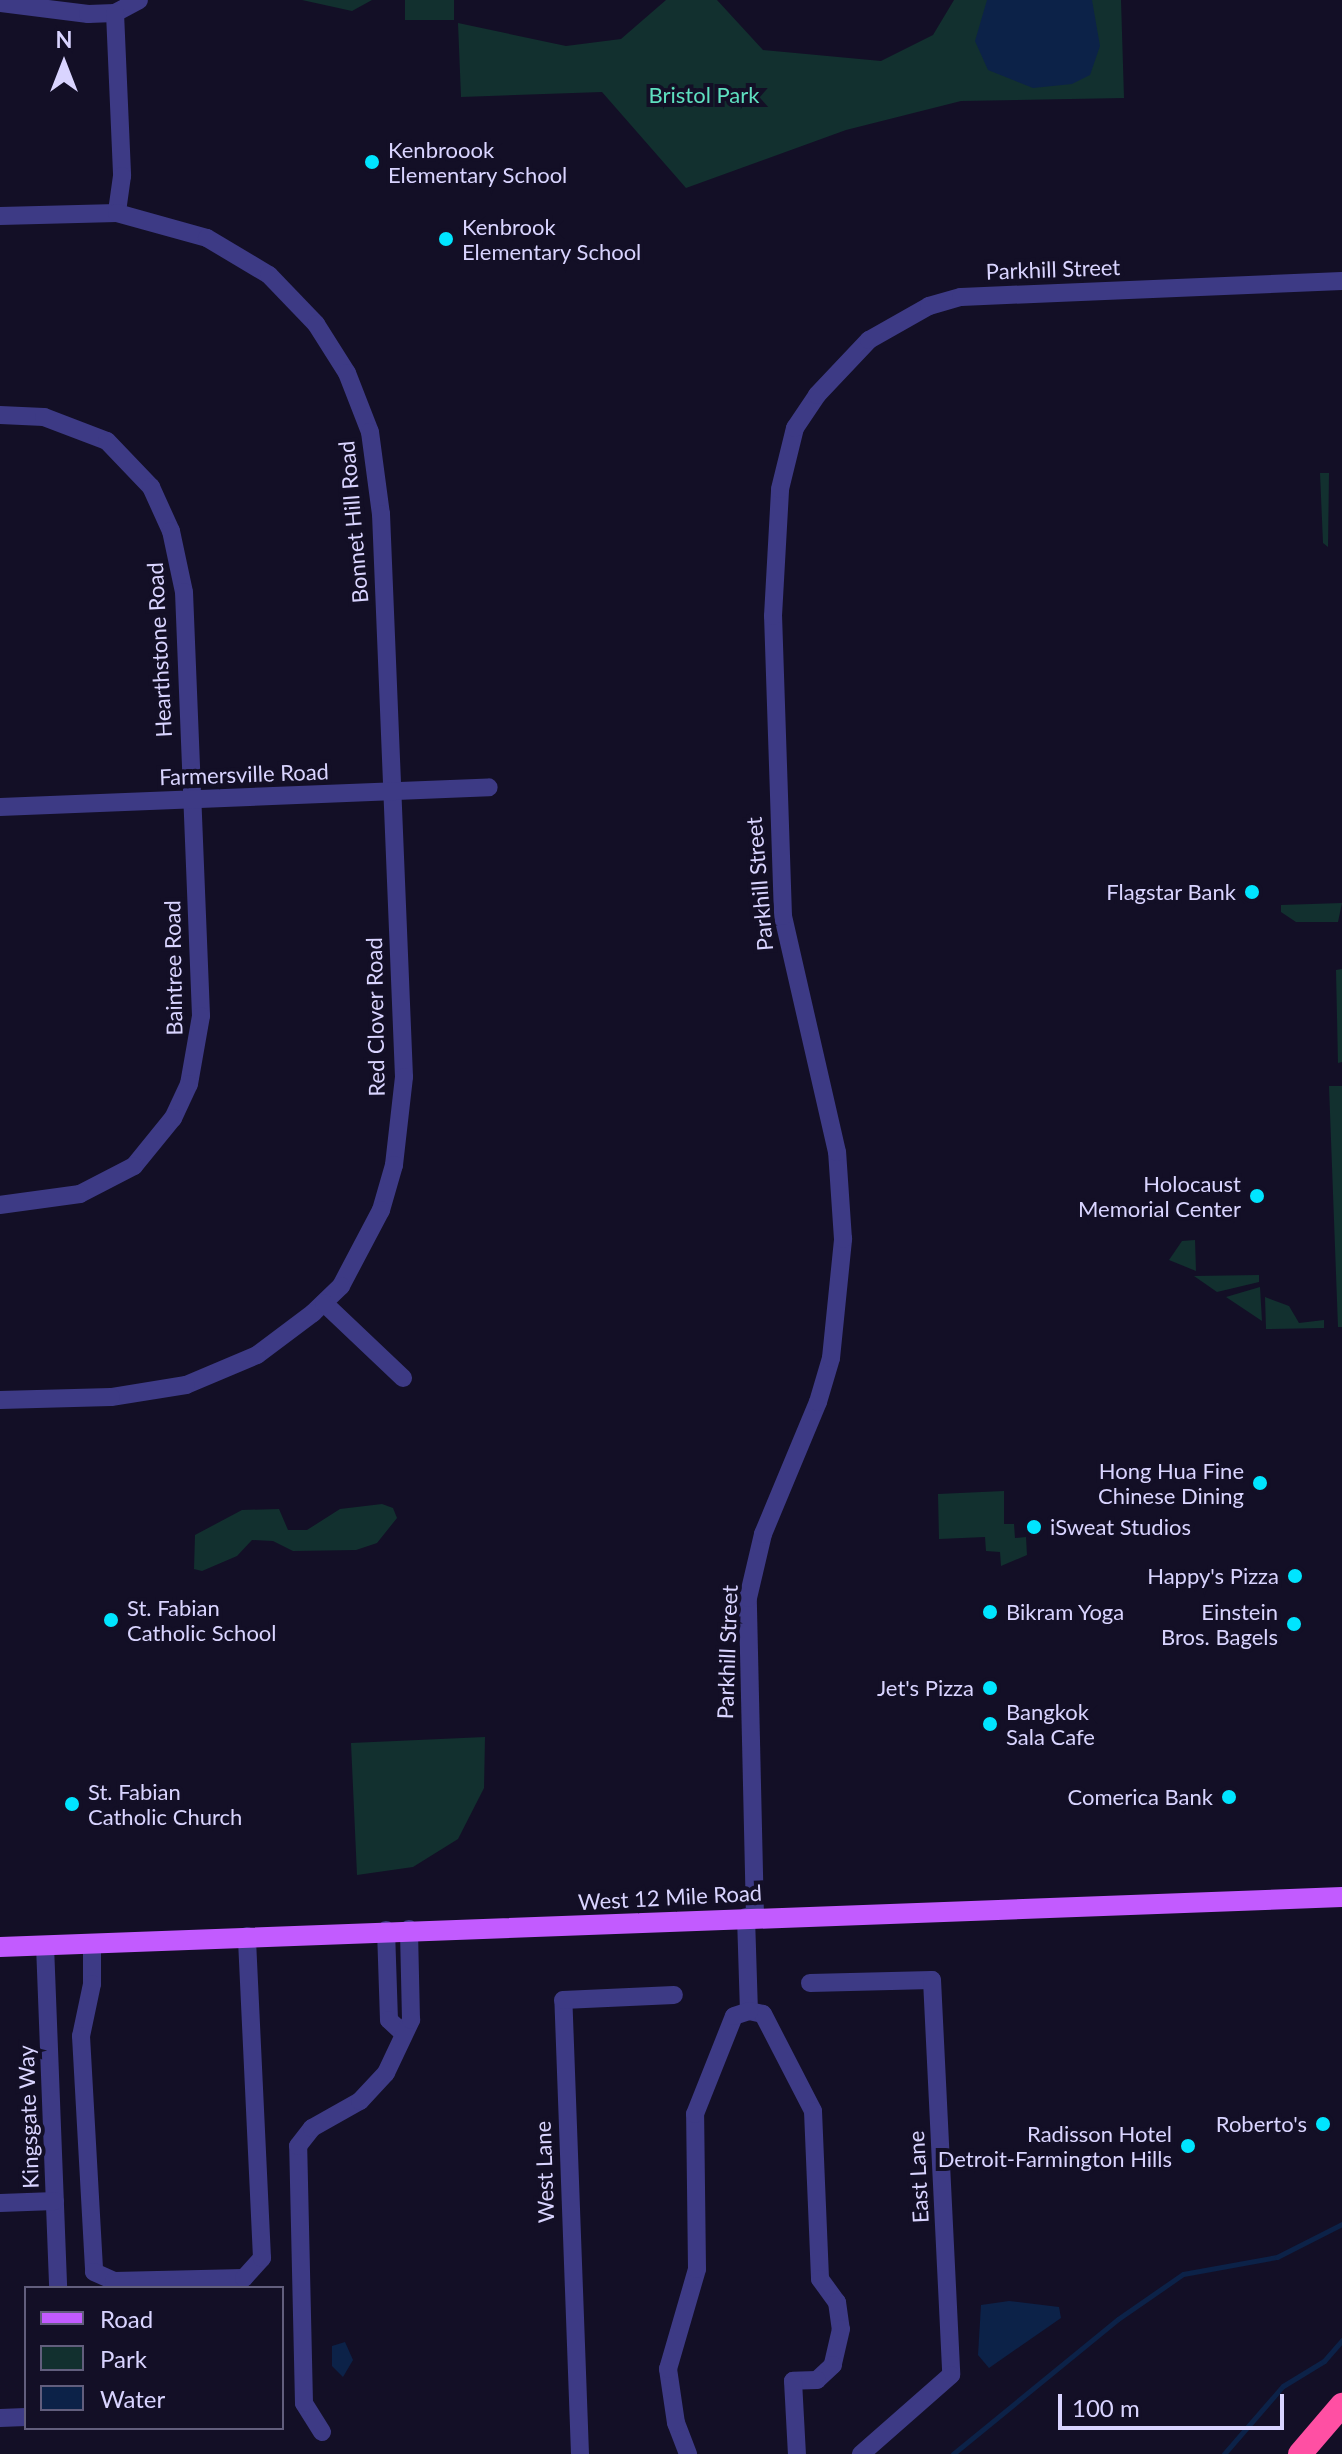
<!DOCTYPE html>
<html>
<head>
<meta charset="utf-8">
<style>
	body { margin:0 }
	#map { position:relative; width:1342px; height:2454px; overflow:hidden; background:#130f26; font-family:Lato,sans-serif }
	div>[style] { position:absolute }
	.green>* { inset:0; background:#12302f; transform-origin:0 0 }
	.water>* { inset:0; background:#0c2248 }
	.stream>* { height:5px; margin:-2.5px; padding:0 2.5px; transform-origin:2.5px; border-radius:2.5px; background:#0c2248 }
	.minor>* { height:18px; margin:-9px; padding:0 9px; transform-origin:9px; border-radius:9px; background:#3d3a85 }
	.major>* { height:20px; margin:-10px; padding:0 10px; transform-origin:10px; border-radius:10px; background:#c25bff }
	.highway>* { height:24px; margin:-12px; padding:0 12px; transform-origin:12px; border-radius:12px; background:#ff4fa3 }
	.dots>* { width:22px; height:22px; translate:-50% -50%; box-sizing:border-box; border:4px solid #130f26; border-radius:50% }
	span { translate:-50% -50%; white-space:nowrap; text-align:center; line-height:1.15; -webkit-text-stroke:8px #130f26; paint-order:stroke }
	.park-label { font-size:22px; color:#5fe0c0 }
	.poi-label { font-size:22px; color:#d9d4ff }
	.left { translate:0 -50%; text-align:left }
	.right { translate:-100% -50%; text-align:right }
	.street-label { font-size:22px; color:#d9d4ff }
	.legend { position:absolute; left:24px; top:2286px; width:260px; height:144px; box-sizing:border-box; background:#130f26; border:2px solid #625e7d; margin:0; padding:10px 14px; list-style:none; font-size:24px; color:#d9d4ff }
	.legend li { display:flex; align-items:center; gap:16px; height:40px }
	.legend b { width:40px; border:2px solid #625e7d }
	.north { position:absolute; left:24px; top:24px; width:80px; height:80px; -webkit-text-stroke:6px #130f26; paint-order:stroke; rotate:0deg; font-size:22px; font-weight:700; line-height:32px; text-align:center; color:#d9d4ff }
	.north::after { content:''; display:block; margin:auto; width:28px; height:36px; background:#d9d4ff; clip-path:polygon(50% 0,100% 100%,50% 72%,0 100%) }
	.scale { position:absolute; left:1058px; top:2394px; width:226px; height:36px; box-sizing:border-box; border:4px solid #d9d4ff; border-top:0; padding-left:10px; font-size:24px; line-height:28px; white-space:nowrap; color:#d9d4ff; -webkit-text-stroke:6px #130f26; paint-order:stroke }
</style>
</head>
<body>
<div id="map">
	<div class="green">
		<i style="clip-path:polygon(302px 0,372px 0,352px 11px)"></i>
		<i style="left:405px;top:0;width:49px;height:20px"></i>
		<i style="clip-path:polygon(666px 0,717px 0,763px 50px,881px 61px,933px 35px,954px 0,1121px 0,1124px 98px,961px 101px,846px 130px,686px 188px,602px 92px,461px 97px,458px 23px,566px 46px,621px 39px)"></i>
		<i style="clip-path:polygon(1320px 473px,1329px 473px,1328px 547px,1323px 543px)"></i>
		<i style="clip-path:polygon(1342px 903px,1338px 922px,1296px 922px,1281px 912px,1281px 905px)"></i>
		<i style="clip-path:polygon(1342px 969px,1342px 1062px,1338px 1063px,1336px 970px)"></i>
		<i style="clip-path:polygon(1329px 1086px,1342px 1086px,1342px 1327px,1338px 1327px)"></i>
		<i style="clip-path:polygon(1195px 1240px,1196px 1271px,1169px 1260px,1182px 1241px)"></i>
		<i style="clip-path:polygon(1259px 1275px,1259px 1282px,1217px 1292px,1194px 1276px)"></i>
		<i style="clip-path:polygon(1260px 1287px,1262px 1321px,1226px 1297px)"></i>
		<i style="clip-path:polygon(1265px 1297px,1289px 1306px,1299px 1323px,1324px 1320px,1324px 1328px,1266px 1329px)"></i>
		<i style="clip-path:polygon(1004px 1491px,1004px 1524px,1014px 1524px,1015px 1538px,1026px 1537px,1027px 1555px,1001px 1566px,1000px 1552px,986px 1551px,985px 1537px,939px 1539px,938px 1494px)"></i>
		<i style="clip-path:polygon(382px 1504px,393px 1508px,397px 1518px,377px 1543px,356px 1550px,293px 1551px,273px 1541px,252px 1540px,237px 1556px,202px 1571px,194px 1569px,195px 1535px,242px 1510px,279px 1509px,288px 1530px,307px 1530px,340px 1509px)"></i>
		<i style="clip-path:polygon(485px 1737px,484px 1788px,458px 1839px,413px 1867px,357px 1875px,351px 1743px)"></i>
	</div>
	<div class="water">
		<i style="clip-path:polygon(987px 0,1092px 0,1100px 46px,1090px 75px,1072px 84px,1033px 88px,988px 70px,975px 41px)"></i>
		<i style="clip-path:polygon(1009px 2301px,1059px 2307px,1061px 2318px,989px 2368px,978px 2355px,981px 2305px)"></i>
		<i style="clip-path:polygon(345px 2342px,353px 2360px,343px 2377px,332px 2366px,332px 2346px)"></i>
	</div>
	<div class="stream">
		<i style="left:953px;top:2454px;width:213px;rotate:-39.3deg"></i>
		<i style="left:1118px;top:2319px;width:79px;rotate:-34.7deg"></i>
		<i style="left:1183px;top:2274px;width:96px;rotate:-10.3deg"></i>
		<i style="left:1277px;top:2257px;width:73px;rotate:-26.9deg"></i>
		<i style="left:1224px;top:2454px;width:90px;rotate:-49.1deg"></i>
		<i style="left:1283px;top:2386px;width:48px;rotate:-31.4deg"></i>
		<i style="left:1324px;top:2361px;width:28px;rotate:-49deg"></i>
	</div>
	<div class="minor">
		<i style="left:0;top:3px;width:89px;rotate:7.1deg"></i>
		<i style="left:88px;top:14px;width:27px;rotate:-2deg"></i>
		<i style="left:115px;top:13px;width:27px;rotate:-28deg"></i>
		<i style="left:115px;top:13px;width:163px;rotate:87.5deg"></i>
		<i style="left:122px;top:176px;width:37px;rotate:98deg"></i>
		<i style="left:0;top:216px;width:117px;rotate:-1.5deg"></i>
		<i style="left:117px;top:213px;width:93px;rotate:15.5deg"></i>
		<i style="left:207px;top:238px;width:72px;rotate:30.8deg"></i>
		<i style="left:269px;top:275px;width:68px;rotate:46.2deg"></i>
		<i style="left:316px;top:324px;width:58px;rotate:57.7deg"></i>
		<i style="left:347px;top:373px;width:63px;rotate:68.7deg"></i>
		<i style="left:370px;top:432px;width:83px;rotate:82.4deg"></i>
		<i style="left:381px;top:514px;width:563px;rotate:87.66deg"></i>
		<i style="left:404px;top:1077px;width:89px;rotate:96.5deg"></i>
		<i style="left:394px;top:1165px;width:47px;rotate:106.1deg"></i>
		<i style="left:381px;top:1210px;width:86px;rotate:117.8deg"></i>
		<i style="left:341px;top:1286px;width:39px;rotate:136deg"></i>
		<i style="left:313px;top:1313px;width:70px;rotate:143.1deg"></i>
		<i style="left:257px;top:1355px;width:77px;rotate:157.1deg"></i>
		<i style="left:186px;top:1385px;width:76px;rotate:170.9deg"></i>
		<i style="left:111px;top:1397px;width:111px;rotate:178.5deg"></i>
		<i style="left:0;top:415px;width:44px;rotate:2.6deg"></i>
		<i style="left:44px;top:417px;width:67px;rotate:20.9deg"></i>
		<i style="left:107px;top:441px;width:64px;rotate:46.3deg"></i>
		<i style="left:151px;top:487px;width:48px;rotate:65.6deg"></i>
		<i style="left:171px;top:531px;width:62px;rotate:78deg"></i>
		<i style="left:184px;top:592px;width:424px;rotate:87.7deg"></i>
		<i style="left:201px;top:1016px;width:69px;rotate:100deg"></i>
		<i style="left:189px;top:1084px;width:38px;rotate:115deg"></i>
		<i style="left:173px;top:1118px;width:62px;rotate:129.1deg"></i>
		<i style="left:134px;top:1166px;width:61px;rotate:152.6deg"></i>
		<i style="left:80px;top:1194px;width:81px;rotate:172.2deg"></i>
		<i style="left:0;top:807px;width:489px;rotate:-2.3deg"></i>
		<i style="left:324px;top:1303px;width:109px;rotate:43.5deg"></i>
		<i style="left:746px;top:1917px;width:94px;rotate:88.2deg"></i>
		<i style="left:755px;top:1917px;width:319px;rotate:-91.3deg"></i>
		<i style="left:748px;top:1598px;width:66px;rotate:-76.8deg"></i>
		<i style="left:763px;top:1534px;width:143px;rotate:-67.4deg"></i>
		<i style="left:818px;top:1402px;width:46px;rotate:-73.5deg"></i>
		<i style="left:831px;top:1358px;width:120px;rotate:-84.2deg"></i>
		<i style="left:843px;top:1239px;width:87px;rotate:-93.9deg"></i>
		<i style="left:837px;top:1152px;width:242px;rotate:-102.9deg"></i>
		<i style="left:783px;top:916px;width:300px;rotate:-91.9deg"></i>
		<i style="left:773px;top:616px;width:127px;rotate:-86.8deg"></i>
		<i style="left:780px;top:489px;width:63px;rotate:-76.2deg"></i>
		<i style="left:795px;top:428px;width:40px;rotate:-56deg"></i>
		<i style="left:817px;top:395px;width:76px;rotate:-46.6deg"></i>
		<i style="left:869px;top:340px;width:69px;rotate:-29.5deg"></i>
		<i style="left:929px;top:306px;width:33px;rotate:-16deg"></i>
		<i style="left:961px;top:297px;width:381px;rotate:-2.4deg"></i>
		<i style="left:386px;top:1930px;width:90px;rotate:88.1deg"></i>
		<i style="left:389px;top:2020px;width:18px;rotate:43deg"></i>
		<i style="left:92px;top:1943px;width:41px;rotate:90deg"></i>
		<i style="left:92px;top:1984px;width:53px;rotate:101.9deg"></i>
		<i style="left:81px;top:2036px;width:236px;rotate:86.8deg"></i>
		<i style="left:94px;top:2272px;width:22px;rotate:24deg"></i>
		<i style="left:114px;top:2281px;width:130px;rotate:-1.3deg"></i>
		<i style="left:244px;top:2278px;width:27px;rotate:-48deg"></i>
		<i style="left:262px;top:2258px;width:322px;rotate:-92.7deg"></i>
		<i style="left:45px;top:1945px;width:343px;rotate:87.8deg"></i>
		<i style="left:810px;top:1983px;width:122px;rotate:-1.4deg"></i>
		<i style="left:932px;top:1980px;width:395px;rotate:87.2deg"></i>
		<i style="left:951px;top:2375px;width:120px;rotate:138.7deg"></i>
		<i style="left:749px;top:2011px;width:14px;rotate:12deg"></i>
		<i style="left:763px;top:2014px;width:109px;rotate:62.7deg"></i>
		<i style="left:813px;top:2111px;width:168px;rotate:87.6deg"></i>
		<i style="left:820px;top:2279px;width:29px;rotate:54deg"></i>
		<i style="left:837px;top:2302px;width:27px;rotate:82deg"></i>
		<i style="left:841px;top:2329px;width:37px;rotate:103deg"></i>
		<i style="left:833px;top:2365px;width:22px;rotate:137deg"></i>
		<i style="left:817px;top:2380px;width:24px;rotate:178deg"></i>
		<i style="left:793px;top:2381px;width:73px;rotate:86.9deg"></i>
		<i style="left:0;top:2203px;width:55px;rotate:-2.1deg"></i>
		<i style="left:0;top:2418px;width:26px;rotate:-2deg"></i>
		<i style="left:322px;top:2432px;width:34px;rotate:-122deg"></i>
		<i style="left:304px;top:2403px;width:257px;rotate:-91.3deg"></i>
		<i style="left:298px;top:2146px;width:23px;rotate:-52deg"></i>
		<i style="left:312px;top:2128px;width:55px;rotate:-29.4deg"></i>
		<i style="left:360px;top:2101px;width:38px;rotate:-47deg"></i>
		<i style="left:386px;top:2073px;width:59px;rotate:-64.7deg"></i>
		<i style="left:411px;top:2020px;width:91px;rotate:-91.3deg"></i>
		<i style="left:580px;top:2454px;width:454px;rotate:-92.1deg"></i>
		<i style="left:563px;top:2000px;width:111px;rotate:-2.6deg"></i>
		<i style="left:688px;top:2454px;width:33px;rotate:-111deg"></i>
		<i style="left:676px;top:2423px;width:55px;rotate:-98.4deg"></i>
		<i style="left:668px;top:2369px;width:104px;rotate:-73.8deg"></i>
		<i style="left:697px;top:2269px;width:155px;rotate:-90.7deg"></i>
		<i style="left:695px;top:2114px;width:105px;rotate:-68.3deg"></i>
		<i style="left:734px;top:2016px;width:16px;rotate:-18deg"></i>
	</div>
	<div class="major">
		<i style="left:0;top:1947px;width:1343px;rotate:-2.13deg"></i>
	</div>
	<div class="highway">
		<i style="left:1300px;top:2454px;width:65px;rotate:-49.4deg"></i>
	</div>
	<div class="dots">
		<i style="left:372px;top:162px;background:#00e5ff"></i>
		<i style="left:446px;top:239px;background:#00e5ff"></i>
		<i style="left:1252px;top:892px;background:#00e5ff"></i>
		<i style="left:1257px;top:1196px;background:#00e5ff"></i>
		<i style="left:1260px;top:1483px;background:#00e5ff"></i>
		<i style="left:1034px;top:1527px;background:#00e5ff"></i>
		<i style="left:1295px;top:1576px;background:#00e5ff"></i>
		<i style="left:990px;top:1612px;background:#00e5ff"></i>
		<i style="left:111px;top:1620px;background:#00e5ff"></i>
		<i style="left:1294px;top:1624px;background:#00e5ff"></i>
		<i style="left:990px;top:1688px;background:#00e5ff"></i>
		<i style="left:990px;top:1724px;background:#00e5ff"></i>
		<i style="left:1229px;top:1797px;background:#00e5ff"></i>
		<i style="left:72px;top:1804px;background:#00e5ff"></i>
		<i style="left:1323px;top:2124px;background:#00e5ff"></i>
		<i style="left:1188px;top:2146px;background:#00e5ff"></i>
	</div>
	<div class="park-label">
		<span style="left:704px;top:95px">Bristol Park</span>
	</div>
	<div class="poi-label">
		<span class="left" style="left:388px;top:162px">Kenbroook<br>Elementary School</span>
		<span class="left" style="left:462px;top:239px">Kenbrook<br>Elementary School</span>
		<span class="right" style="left:1236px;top:892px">Flagstar Bank</span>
		<span class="right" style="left:1241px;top:1196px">Holocaust<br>Memorial Center</span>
		<span class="right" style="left:1244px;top:1483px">Hong Hua Fine<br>Chinese Dining</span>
		<span class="left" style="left:1050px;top:1527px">iSweat Studios</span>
		<span class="right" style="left:1279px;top:1576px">Happy's Pizza</span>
		<span class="left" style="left:127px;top:1620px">St. Fabian<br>Catholic School</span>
		<span class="right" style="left:1278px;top:1624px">Einstein<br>Bros. Bagels</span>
		<span class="left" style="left:1006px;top:1612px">Bikram Yoga</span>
		<span class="right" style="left:974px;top:1688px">Jet's Pizza</span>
		<span class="left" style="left:1006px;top:1724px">Bangkok<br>Sala Cafe</span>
		<span class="left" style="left:88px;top:1804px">St. Fabian<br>Catholic Church</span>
		<span class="right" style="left:1213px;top:1797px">Comerica Bank</span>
		<span class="right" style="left:1307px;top:2124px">Roberto's</span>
		<span class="right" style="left:1172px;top:2146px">Radisson Hotel<br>Detroit-Farmington Hills</span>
	</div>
	<div class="street-label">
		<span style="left:1053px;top:269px;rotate:-2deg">Parkhill Street</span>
		<span style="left:353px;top:522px;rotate:-95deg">Bonnet Hill Road</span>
		<span style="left:159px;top:650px;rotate:-93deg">Hearthstone Road</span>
		<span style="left:244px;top:774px;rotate:-2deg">Farmersville Road</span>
		<span style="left:759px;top:884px;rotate:-95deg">Parkhill Street</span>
		<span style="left:173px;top:968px;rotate:-91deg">Baintree Road</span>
		<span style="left:375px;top:1017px;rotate:-91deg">Red Clover Road</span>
		<span style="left:727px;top:1652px;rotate:-88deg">Parkhill Street</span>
		<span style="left:670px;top:1897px;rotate:-3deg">West 12 Mile Road</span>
		<span style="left:28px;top:2117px;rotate:-92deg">Kingsgate Way</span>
		<span style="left:544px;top:2172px;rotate:-92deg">West Lane</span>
		<span style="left:918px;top:2177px;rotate:-93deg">East Lane</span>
	</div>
	<ul class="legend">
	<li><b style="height:10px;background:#c25bff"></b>Road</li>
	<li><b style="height:22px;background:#12302f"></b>Park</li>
	<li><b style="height:22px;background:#0c2248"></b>Water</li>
	</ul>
	<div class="north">N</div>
	<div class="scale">100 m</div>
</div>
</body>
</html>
